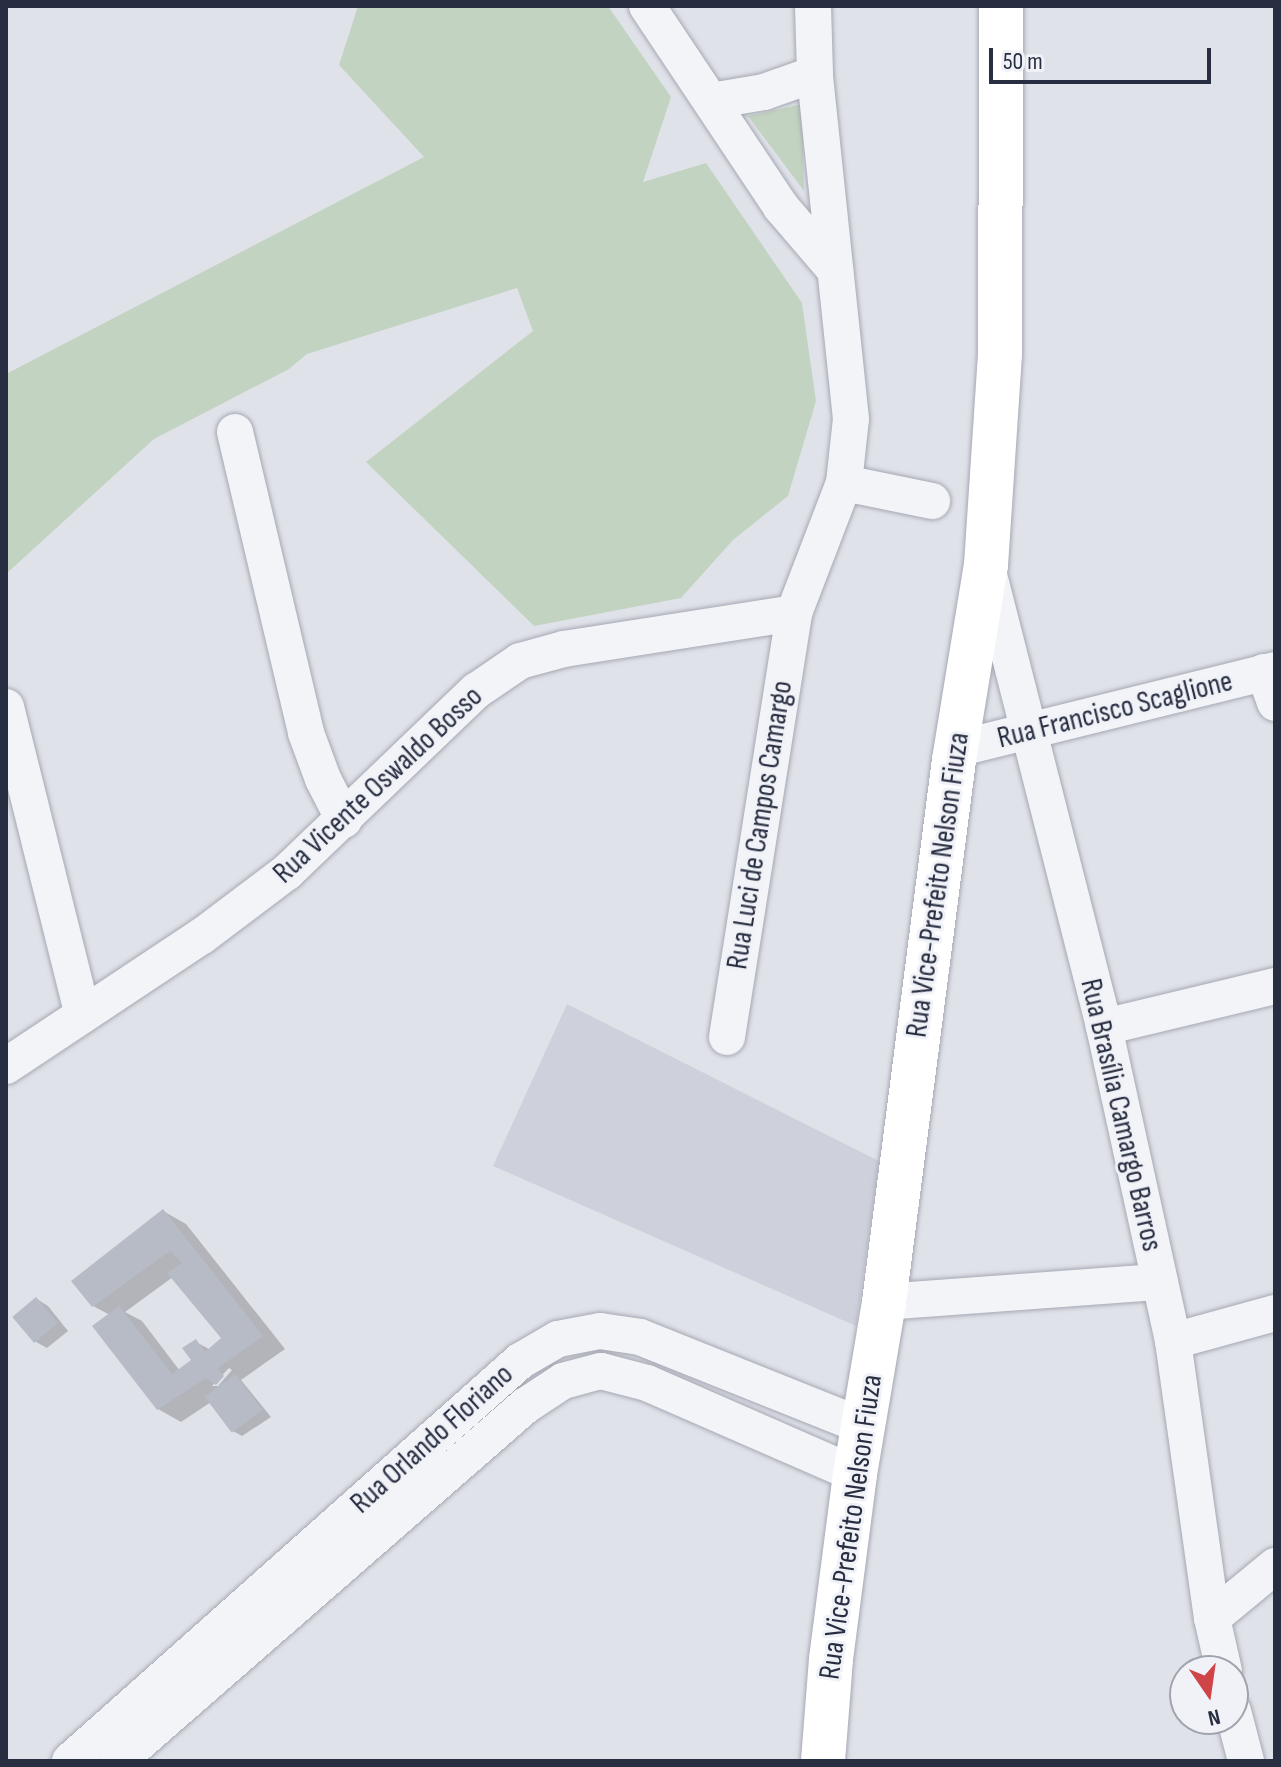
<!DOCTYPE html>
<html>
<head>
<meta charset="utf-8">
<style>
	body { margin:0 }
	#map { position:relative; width:1281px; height:1767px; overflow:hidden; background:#e0e2e9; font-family:"Sofia Sans Condensed",sans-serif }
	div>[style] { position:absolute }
	.built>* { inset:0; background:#ced1db }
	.green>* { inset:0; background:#c3d3c1 }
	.shadow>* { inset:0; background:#0003 }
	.building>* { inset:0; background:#b7bbc6; transform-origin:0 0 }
	.roads { filter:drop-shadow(0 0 2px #a5a8b3) drop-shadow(0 0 2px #a5a8b3) }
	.minor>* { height:36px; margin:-18px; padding:0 18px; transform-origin:18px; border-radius:18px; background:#f3f4f7 }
	.secondary>* { height:44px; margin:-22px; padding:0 22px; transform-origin:22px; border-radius:22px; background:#fff }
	span { translate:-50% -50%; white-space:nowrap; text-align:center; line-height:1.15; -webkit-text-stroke:6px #f0f2f7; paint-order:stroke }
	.street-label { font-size:30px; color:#282e41 }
	.frame { position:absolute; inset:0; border:8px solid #282e41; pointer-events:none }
	.north { position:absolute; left:1169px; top:1655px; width:80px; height:80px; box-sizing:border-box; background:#f0f2f7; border:2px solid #a0a4ae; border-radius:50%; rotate:167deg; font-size:22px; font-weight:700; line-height:32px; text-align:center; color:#282e41 }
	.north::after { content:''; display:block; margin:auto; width:28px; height:36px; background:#cf4446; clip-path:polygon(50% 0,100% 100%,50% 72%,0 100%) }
	.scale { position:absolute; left:989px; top:48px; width:222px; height:36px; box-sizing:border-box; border:4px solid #282e41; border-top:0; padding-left:10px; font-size:24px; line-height:28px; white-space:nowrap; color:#282e41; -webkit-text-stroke:6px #f0f2f7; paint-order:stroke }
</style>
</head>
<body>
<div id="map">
	<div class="built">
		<i style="clip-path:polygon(567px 1004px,879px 1161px,856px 1326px,493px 1166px)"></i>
	</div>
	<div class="green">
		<i style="clip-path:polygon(358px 6px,608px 6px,671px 97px,643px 182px,706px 163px,802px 303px,816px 401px,788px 496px,733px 540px,681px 598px,534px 626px,366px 462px,533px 331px,517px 288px,307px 354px,289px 369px,154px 439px,6px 574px,6px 374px,424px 157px,339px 65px)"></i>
		<i style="clip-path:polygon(802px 104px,804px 191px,748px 116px)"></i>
	</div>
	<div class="shadow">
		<i style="clip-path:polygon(evenodd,163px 1211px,186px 1224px,285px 1349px,241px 1380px,271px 1417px,242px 1436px,231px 1430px,211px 1402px,181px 1422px,158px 1409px,110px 1315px,93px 1306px,163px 1211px,173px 1277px,224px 1339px,211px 1350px,196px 1342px,194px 1360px,180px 1371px,142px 1321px,125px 1312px,173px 1277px,163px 1211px,229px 1368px,232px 1370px,218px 1386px,212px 1386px,229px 1368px)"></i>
		<i style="clip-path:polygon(37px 1299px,48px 1306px,68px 1331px,47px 1348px,36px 1342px,15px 1317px)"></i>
	</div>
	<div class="building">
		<i style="clip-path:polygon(163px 1209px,263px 1336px,218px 1368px,224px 1376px,216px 1385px,206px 1378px,157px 1410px,92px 1326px,119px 1306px,172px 1374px,191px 1360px,182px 1348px,196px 1339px,205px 1352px,221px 1338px,167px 1273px,182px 1263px,170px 1251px,92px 1307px,71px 1281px)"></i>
		<i style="left:36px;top:1297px;width:34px;height:31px;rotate:50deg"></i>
		<i style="left:235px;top:1374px;width:45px;height:38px;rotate:53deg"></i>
	</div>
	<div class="roads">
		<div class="minor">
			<i style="left:647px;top:6px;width:242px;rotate:56.3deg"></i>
			<i style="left:781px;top:207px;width:83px;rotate:49.4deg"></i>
			<i style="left:711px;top:101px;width:54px;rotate:-9.6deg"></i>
			<i style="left:764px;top:92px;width:54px;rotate:-19.4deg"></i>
			<i style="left:235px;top:432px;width:309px;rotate:76.7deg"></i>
			<i style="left:306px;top:733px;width:49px;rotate:69.7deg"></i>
			<i style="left:323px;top:779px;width:46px;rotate:62.9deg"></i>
			<i style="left:844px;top:483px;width:90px;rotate:11.6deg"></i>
			<i style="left:987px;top:567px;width:475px;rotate:75.7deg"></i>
			<i style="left:1104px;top:1027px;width:321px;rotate:77.6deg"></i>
			<i style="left:1173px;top:1341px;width:280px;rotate:82deg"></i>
			<i style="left:1212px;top:1618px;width:54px;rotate:77.2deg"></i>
			<i style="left:1264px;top:672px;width:33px;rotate:70deg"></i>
			<i style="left:6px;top:707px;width:317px;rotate:76deg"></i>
			<i style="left:956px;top:749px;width:329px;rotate:-13.9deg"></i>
			<i style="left:1104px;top:1027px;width:176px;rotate:-13.5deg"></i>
			<i style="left:727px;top:1037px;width:429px;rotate:-81deg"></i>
			<i style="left:794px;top:613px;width:139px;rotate:-69deg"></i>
			<i style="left:844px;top:483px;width:64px;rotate:-83.8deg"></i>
			<i style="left:851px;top:419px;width:347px;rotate:-96deg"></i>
			<i style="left:815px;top:74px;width:68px;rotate:-91.7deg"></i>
			<i style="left:6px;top:1066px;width:235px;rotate:-33.6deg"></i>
			<i style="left:202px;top:936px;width:106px;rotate:-37deg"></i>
			<i style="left:287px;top:872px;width:262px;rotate:-43.8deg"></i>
			<i style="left:476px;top:691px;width:53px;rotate:-34.3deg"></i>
			<i style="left:520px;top:661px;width:46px;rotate:-15.3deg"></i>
			<i style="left:564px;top:649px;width:233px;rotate:-8.9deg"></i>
			<i style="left:884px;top:1302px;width:276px;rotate:-4.2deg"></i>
			<i style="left:1173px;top:1341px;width:106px;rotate:-15.4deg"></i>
			<i style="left:1212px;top:1618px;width:82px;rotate:-39.5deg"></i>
			<i style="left:1233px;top:1711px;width:52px;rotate:75.4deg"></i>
			<i style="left:70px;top:1761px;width:602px;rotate:-41.63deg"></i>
			<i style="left:520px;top:1361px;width:44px;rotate:-30.1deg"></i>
			<i style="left:558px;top:1339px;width:43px;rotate:-10.8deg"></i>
			<i style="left:600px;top:1331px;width:40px;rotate:8.5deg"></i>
			<i style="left:640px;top:1337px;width:240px;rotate:21.8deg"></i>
			<i style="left:118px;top:1761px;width:540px;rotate:-41.1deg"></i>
			<i style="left:525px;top:1406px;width:45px;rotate:-33.3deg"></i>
			<i style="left:563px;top:1381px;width:39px;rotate:-15deg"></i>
			<i style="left:601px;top:1371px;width:48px;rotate:14.6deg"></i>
			<i style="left:647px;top:1383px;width:227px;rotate:23.6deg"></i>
		</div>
		<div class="secondary">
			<i style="left:823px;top:1761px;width:102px;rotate:-85.5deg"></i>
			<i style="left:831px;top:1659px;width:187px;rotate:-82.6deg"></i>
			<i style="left:855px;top:1474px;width:174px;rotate:-80.4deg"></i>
			<i style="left:884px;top:1302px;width:547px;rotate:-82.64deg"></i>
			<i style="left:954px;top:760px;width:198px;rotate:-80.7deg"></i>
			<i style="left:986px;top:565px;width:211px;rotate:-86.2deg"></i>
			<i style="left:1000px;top:354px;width:348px;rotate:-89.8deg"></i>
		</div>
	</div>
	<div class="street-label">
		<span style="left:1115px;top:710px;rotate:-14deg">Rua Francisco Scaglione</span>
		<span style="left:378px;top:785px;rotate:-43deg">Rua Vicente Oswaldo Bosso</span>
		<span style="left:760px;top:825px;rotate:-81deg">Rua Luci de Campos Camargo</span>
		<span style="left:938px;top:885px;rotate:-82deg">Rua Vice-Prefeito Nelson Fiuza</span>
		<span style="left:1121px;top:1115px;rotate:77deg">Rua Brasília Camargo Barros</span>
		<span style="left:432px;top:1439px;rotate:-42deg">Rua Orlando Floriano</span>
		<span style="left:851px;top:1527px;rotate:-82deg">Rua Vice-Prefeito Nelson Fiuza</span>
	</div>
	<div class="frame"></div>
	<div class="north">N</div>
	<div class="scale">50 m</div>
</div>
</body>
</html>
